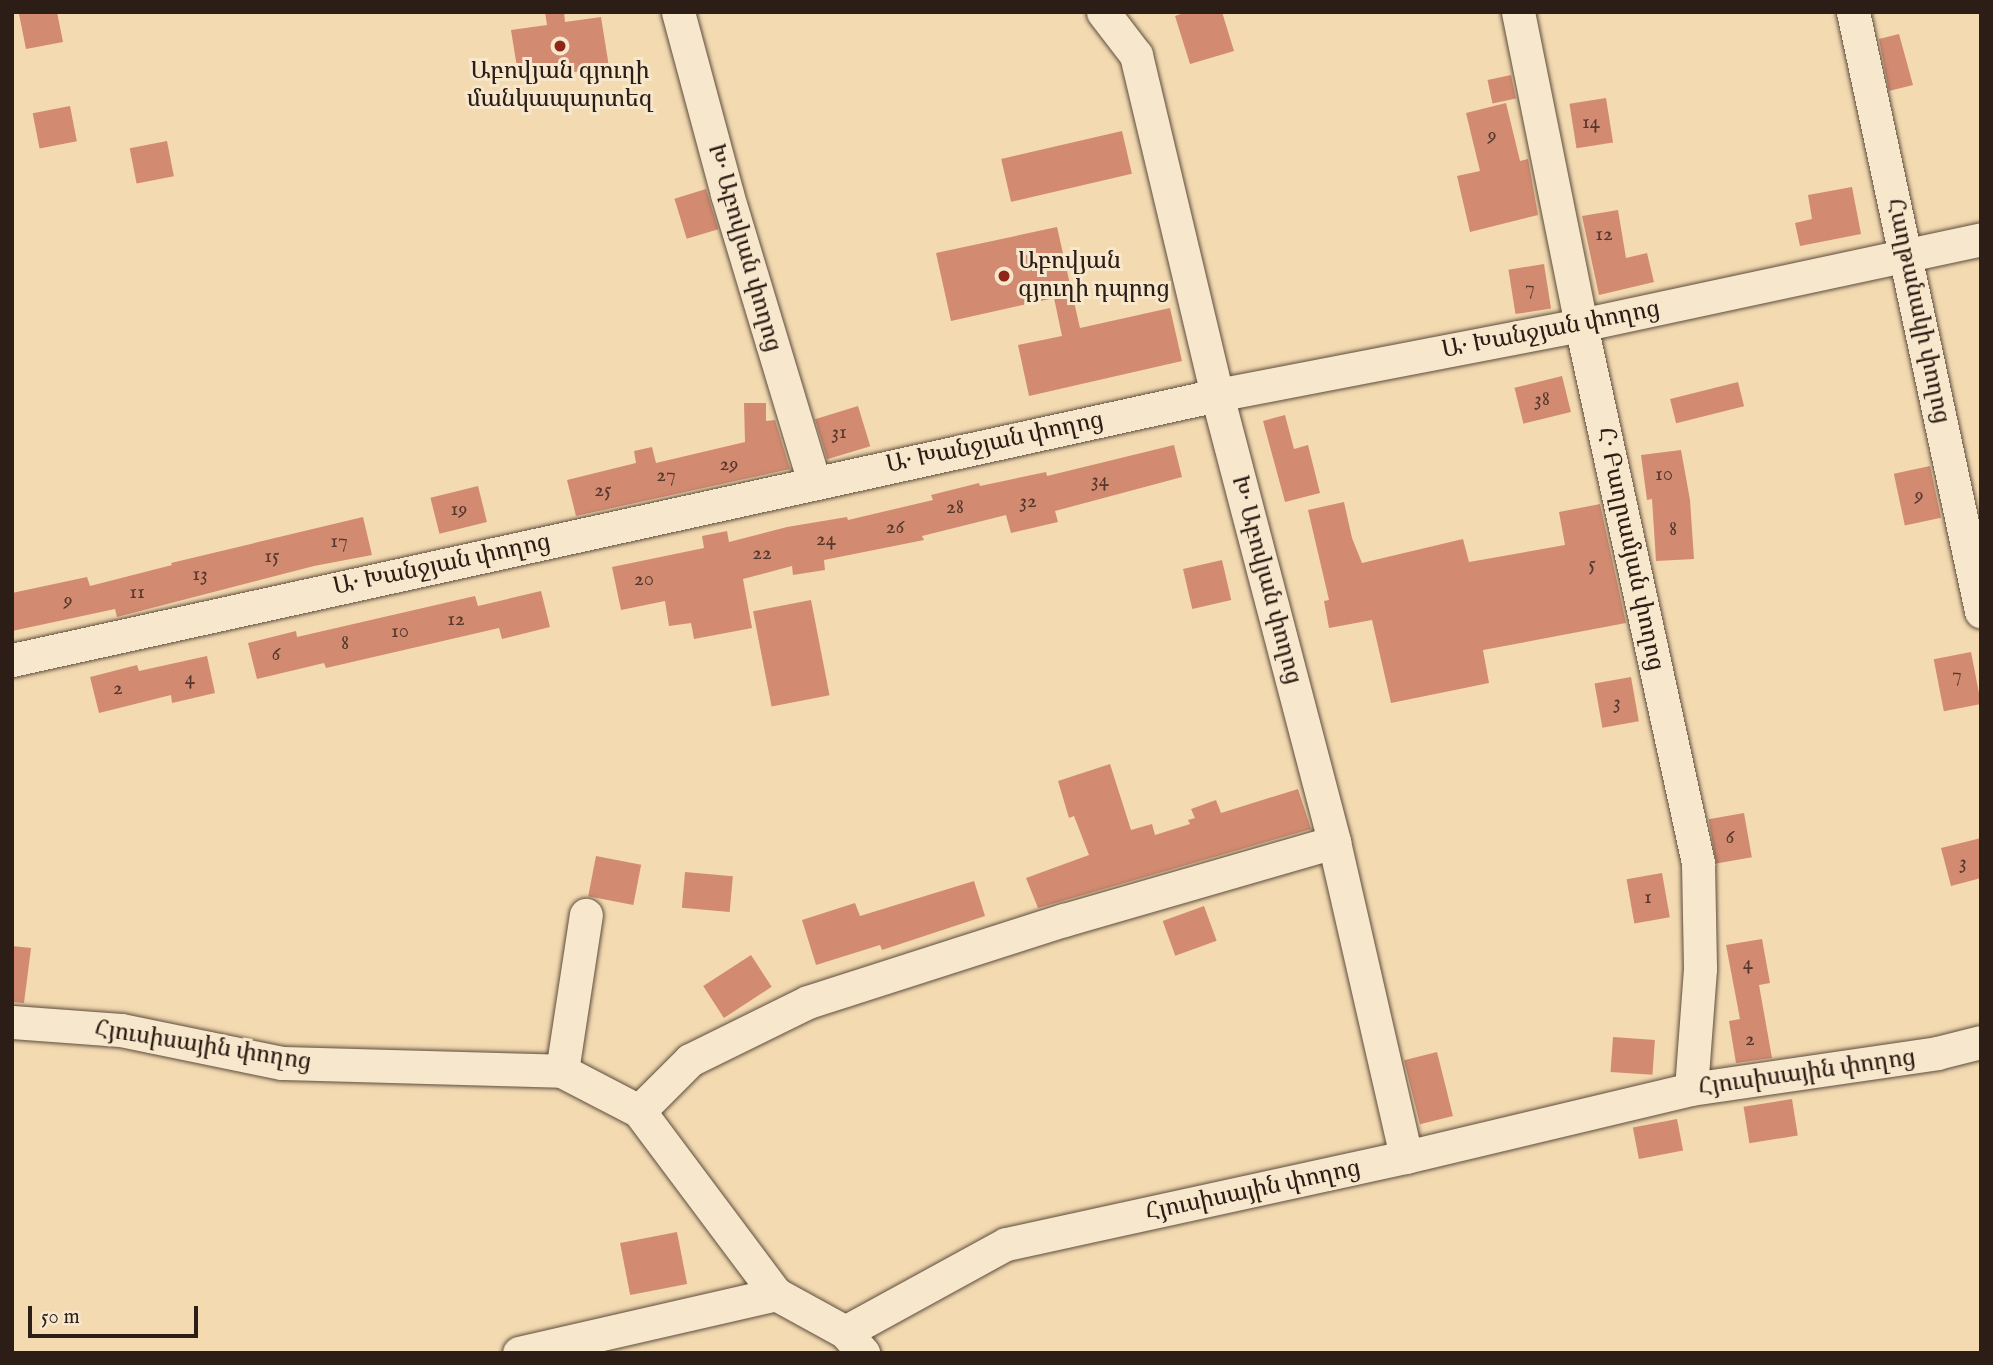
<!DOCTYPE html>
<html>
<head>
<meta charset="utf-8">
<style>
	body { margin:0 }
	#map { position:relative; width:1993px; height:1365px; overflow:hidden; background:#f3dab1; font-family:"IM FELL English","Noto Serif Armenian",serif }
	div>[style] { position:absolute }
	.building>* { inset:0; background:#d28b71; transform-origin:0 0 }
	.roads { filter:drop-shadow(0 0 2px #5e4d3e) drop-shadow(0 0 2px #5e4d3e) }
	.minor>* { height:33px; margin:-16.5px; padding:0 16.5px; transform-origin:16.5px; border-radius:16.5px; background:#f7e7cc }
	.dots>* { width:19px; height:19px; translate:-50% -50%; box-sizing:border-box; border:4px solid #f7e7cc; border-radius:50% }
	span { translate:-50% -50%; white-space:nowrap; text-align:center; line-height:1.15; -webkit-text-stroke:6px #f7e7cc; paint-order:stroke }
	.number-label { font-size:21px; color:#56392e }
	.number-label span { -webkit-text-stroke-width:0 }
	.poi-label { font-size:24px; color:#2c1e17 }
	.left { translate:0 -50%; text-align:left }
	.street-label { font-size:24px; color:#2c1e17 }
	.frame { position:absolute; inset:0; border:14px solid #2c1e17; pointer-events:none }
	.scale { position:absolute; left:28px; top:1306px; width:170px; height:32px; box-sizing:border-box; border:4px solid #2c1e17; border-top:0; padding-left:9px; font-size:21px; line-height:24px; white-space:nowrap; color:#2c1e17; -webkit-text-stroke:5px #f7e7cc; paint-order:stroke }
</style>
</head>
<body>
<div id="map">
	<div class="building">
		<i style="clip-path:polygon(30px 12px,57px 12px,63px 42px,26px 49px,19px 14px)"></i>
		<i style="clip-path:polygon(545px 12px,564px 12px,565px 22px,601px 17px,609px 67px,519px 80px,511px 30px,547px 25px)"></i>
		<i style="clip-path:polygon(1187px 12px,1222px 12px,1234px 51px,1190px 64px,1175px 16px)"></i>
		<i style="clip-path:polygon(1899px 34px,1913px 85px,1889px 91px,1879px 39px)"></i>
		<i style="left:1511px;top:75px;width:24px;height:24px;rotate:78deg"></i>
		<i style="left:1606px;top:98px;width:45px;height:37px;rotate:81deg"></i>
		<i style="clip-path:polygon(1506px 103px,1520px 161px,1528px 159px,1538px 215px,1470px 232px,1457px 176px,1480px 171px,1466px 113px)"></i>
		<i style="left:70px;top:106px;width:36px;height:38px;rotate:79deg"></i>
		<i style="left:1122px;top:131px;width:44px;height:124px;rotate:77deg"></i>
		<i style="left:167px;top:141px;width:36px;height:38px;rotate:79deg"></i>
		<i style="clip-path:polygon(1852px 187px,1861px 234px,1800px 246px,1795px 223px,1812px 219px,1808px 195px)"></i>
		<i style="left:706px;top:189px;width:42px;height:33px;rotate:73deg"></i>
		<i style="clip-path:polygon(1618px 210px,1626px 258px,1647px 253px,1654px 282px,1599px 295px,1582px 216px)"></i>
		<i style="clip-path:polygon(1057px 227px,1080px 328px,1170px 308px,1182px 361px,1029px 396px,1018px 345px,1062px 336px,1054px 298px,951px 321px,936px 253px)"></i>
		<i style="left:1544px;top:264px;width:45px;height:36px;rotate:81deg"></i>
		<i style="left:1562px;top:376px;width:37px;height:49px;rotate:76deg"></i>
		<i style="left:1738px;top:382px;width:25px;height:70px;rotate:76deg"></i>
		<i style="clip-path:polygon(744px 403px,766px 403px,766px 421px,775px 420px,790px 469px,576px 516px,567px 480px,636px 463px,634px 451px,652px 447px,656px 463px,745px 442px)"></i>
		<i style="left:858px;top:406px;width:42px;height:45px;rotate:73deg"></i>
		<i style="clip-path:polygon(1285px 415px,1294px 449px,1308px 445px,1320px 493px,1285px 502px,1263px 421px)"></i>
		<i style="clip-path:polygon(1174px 445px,1182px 477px,1055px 511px,1058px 522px,1011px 533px,1006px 515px,922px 536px,924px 540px,824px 560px,825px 570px,793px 575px,792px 566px,743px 579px,752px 628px,694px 639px,691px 623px,669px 626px,665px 601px,621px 610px,612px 567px,704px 548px,702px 536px,727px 531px,729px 542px,787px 527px,847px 517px,848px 520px,933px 500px,931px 495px,979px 483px,980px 486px,1046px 472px,1047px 476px)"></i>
		<i style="clip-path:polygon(1681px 450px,1690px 500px,1694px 559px,1656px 561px,1652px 499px,1647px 500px,1641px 455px)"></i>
		<i style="left:1930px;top:466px;width:53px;height:37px;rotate:78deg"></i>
		<i style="left:478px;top:486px;width:37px;height:49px;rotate:76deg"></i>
		<i style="clip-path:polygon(1344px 502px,1352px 538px,1362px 563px,1463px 539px,1469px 562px,1565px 545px,1559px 512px,1600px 504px,1626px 623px,1483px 650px,1489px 683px,1391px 703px,1372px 620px,1329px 628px,1324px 601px,1329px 600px,1308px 510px)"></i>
		<i style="clip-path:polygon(363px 517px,372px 555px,314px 566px,117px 617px,115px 609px,12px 631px,12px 593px,87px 577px,90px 586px,172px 565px,171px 563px)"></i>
		<i style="left:1222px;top:560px;width:41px;height:40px;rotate:77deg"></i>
		<i style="clip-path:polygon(541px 591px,550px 627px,502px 639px,499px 628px,326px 668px,324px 663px,257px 679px,248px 643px,296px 631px,297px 637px,475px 596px,478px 606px)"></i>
		<i style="left:811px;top:600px;width:97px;height:59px;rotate:79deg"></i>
		<i style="left:1971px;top:652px;width:53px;height:38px;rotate:79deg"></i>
		<i style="clip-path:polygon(207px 656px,215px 693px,172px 703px,171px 695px,99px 713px,90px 677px,137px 665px,139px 671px)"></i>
		<i style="left:1631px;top:677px;width:45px;height:37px;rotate:80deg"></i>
		<i style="clip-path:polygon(1110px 764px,1131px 830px,1152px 824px,1155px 835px,1190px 824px,1188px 820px,1195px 818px,1191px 809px,1216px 800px,1221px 813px,1298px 789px,1311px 829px,1038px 908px,1026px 878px,1089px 855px,1074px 816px,1069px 818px,1058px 781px)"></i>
		<i style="left:1744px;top:813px;width:45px;height:36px;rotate:80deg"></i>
		<i style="clip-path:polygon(1981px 838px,1981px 878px,1951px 886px,1941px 848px)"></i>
		<i style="left:596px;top:856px;width:46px;height:41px;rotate:11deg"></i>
		<i style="left:685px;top:872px;width:48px;height:36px;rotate:5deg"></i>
		<i style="left:1662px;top:873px;width:45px;height:36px;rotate:80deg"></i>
		<i style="clip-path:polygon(974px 881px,985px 916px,882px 950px,880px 945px,816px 965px,802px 920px,855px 903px,860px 916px)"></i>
		<i style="left:1204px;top:906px;width:37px;height:44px;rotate:70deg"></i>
		<i style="clip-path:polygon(1762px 939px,1770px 983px,1759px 985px,1772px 1058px,1736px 1063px,1729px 1021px,1740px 1019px,1726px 945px)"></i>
		<i style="clip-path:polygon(12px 946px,31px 948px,24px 1003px,12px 1002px)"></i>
		<i style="left:751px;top:955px;width:38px;height:57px;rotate:57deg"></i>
		<i style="left:1613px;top:1037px;width:42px;height:35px;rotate:4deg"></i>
		<i style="left:1437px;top:1052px;width:66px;height:34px;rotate:76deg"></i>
		<i style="left:1792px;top:1099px;width:37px;height:49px;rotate:81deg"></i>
		<i style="left:1677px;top:1119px;width:32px;height:45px;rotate:79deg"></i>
		<i style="left:677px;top:1232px;width:53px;height:58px;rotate:79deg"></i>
	</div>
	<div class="roads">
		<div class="minor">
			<i style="left:678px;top:12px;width:188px;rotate:74.9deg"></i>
			<i style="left:727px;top:194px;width:302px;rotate:73.2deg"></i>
			<i style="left:1103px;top:12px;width:54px;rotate:52.5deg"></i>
			<i style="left:1136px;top:55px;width:350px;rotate:76.6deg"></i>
			<i style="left:1217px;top:395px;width:462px;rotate:75.3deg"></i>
			<i style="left:1334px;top:842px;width:323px;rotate:77.1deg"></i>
			<i style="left:1518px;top:12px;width:319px;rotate:78.6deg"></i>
			<i style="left:1581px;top:325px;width:551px;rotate:77.73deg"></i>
			<i style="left:1698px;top:863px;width:106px;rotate:88.9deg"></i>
			<i style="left:1700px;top:969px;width:120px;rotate:94.3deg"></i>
			<i style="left:1853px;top:12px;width:613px;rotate:77.94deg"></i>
			<i style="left:12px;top:660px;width:1234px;rotate:-12.4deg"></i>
			<i style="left:1217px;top:395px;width:371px;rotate:-10.9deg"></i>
			<i style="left:1581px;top:325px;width:409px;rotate:-12.1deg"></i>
			<i style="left:12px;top:1022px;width:109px;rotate:4.2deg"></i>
			<i style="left:121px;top:1030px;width:164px;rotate:11.6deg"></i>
			<i style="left:282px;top:1063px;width:280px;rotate:1.6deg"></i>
			<i style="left:562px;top:1071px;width:87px;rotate:27.5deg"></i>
			<i style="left:639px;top:1111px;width:229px;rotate:53.2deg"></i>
			<i style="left:776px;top:1294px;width:79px;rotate:28.8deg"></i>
			<i style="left:845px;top:1332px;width:28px;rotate:49deg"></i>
			<i style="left:562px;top:1071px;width:158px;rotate:-81.3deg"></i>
			<i style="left:639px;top:1111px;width:72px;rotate:-45deg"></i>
			<i style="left:690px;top:1060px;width:131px;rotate:-26.2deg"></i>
			<i style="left:808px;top:1002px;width:269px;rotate:-17.8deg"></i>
			<i style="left:1064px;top:920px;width:281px;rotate:-16.1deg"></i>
			<i style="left:845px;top:1332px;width:183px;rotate:-28.7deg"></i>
			<i style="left:1006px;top:1244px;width:409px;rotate:-12.3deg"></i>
			<i style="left:1406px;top:1157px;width:293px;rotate:-13.4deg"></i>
			<i style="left:1691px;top:1089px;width:249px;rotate:-8.3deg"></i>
			<i style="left:1937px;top:1053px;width:45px;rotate:-14deg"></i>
			<i style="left:519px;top:1353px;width:264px;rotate:-12.9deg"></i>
		</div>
	</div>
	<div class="dots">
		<i style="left:560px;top:46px;background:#8f2418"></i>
		<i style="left:1004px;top:276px;background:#8f2418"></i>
	</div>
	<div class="number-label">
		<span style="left:1591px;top:123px">14</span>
		<span style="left:1492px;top:136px">9</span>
		<span style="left:1604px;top:235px">12</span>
		<span style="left:1530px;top:289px">7</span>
		<span style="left:1542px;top:400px">38</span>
		<span style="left:839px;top:433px">31</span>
		<span style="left:729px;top:465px">29</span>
		<span style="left:1664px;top:475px">10</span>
		<span style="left:666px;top:476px">27</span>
		<span style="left:1100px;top:481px">34</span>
		<span style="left:603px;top:491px">25</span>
		<span style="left:1919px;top:496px">9</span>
		<span style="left:1028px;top:502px">32</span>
		<span style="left:955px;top:508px">28</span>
		<span style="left:459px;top:510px">19</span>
		<span style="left:895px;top:528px">26</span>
		<span style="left:1673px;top:530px">8</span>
		<span style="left:826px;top:540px">24</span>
		<span style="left:339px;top:542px">17</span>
		<span style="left:762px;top:554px">22</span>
		<span style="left:272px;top:557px">15</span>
		<span style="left:1592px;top:565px">5</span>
		<span style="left:200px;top:575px">13</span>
		<span style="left:644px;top:580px">20</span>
		<span style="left:137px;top:593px">11</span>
		<span style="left:68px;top:601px">9</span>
		<span style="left:456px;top:620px">12</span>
		<span style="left:400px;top:632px">10</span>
		<span style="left:345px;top:644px">8</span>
		<span style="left:276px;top:655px">6</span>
		<span style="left:1957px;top:676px">7</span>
		<span style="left:190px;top:679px">4</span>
		<span style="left:118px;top:689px">2</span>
		<span style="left:1617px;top:703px">3</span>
		<span style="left:1730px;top:838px">6</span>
		<span style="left:1963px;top:863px">3</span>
		<span style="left:1648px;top:898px">1</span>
		<span style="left:1748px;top:964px">4</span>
		<span style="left:1750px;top:1040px">2</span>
	</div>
	<div class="poi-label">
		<span style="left:560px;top:86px">Աբովյան գյուղի<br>մանկապարտեզ</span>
		<span class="left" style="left:1018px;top:276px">Աբովյան<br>գյուղի դպրոց</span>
	</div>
	<div class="street-label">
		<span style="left:744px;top:248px;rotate:74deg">Խ․ Աբովյան փողոց</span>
		<span style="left:1918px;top:311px;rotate:78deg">Հաղթանակի փողոց</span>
		<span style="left:1551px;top:330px;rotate:-11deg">Ա․ Խանջյան փողոց</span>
		<span style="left:995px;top:443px;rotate:-12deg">Ա․ Խանջյան փողոց</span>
		<span style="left:1630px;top:549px;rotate:78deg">Հ․ Բաղրամյան փողոց</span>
		<span style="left:442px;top:565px;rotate:-12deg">Ա․ Խանջյան փողոց</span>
		<span style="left:1266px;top:580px;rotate:75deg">Խ․ Աբովյան փողոց</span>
		<span style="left:203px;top:1046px;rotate:9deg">Հյուսիսային փողոց</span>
		<span style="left:1807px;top:1073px;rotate:-8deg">Հյուսիսային փողոց</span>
		<span style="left:1253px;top:1191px;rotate:-12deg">Հյուսիսային փողոց</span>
	</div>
	<div class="frame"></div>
	<div class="scale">50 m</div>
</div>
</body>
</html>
